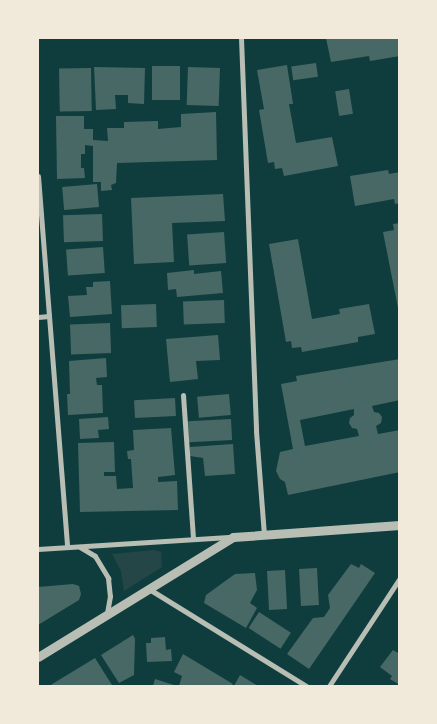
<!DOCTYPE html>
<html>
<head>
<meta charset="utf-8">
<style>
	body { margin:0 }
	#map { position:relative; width:437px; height:724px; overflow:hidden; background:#0f3d3e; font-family:"Alegreya Sans",sans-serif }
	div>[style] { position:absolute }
	.green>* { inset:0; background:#244646 }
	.building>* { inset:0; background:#486865; transform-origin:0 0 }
	.minor>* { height:5px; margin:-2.5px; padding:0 2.5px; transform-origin:2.5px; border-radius:2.5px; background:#b8beb3 }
	.tertiary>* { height:9px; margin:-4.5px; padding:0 4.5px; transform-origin:4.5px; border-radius:4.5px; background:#b8beb3 }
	span { translate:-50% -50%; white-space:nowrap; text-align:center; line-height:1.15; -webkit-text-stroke:4.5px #f1e9da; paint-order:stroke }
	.frame { position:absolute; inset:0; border:39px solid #f1e9da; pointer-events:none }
</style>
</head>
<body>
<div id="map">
	<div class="green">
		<i style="clip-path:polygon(154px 550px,161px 552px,162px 567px,124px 591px,121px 571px,112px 554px)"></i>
	</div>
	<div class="building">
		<i style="clip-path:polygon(326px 38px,400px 38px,400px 56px,370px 61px,369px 56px,331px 62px)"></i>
		<i style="left:316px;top:63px;width:14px;height:25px;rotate:82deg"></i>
		<i style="clip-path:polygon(287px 65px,293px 104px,289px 104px,296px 143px,332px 137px,338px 166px,284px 176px,282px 168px,275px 169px,274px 162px,268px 163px,259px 110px,264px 109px,257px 70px)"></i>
		<i style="left:152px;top:66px;width:28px;height:34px"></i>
		<i style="clip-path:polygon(94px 67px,145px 68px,144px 104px,128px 103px,128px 95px,115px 95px,116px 109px,96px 110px)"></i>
		<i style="left:188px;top:67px;width:32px;height:38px;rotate:2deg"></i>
		<i style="left:91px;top:68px;width:43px;height:32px;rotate:89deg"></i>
		<i style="left:349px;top:89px;width:25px;height:14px;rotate:81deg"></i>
		<i style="clip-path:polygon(216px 112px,217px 160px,117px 163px,116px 183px,111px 185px,112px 190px,101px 191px,101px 182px,93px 182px,93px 146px,85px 145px,85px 154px,81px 154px,81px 168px,84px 168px,85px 178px,57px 179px,56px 116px,84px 116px,84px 129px,93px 129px,93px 140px,108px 141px,107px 128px,124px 128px,124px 122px,158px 121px,158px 129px,181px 127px,181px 114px)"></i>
		<i style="clip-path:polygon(388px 170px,389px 174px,400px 172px,400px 203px,395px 204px,394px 199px,355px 206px,350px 176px)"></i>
		<i style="left:97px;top:184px;width:23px;height:35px;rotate:85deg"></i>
		<i style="clip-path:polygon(223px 194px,225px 221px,172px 223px,174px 262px,134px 264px,131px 198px)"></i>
		<i style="left:102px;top:214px;width:27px;height:39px;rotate:88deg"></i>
		<i style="clip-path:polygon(400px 223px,400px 313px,399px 313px,383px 232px,394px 230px,393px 224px)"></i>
		<i style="left:224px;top:232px;width:31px;height:37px;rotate:86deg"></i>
		<i style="clip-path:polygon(298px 239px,312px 319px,340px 314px,339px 309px,369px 304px,375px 334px,358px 337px,358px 342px,302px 352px,301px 347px,292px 348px,291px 341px,286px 342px,269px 244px)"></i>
		<i style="left:103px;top:247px;width:26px;height:37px;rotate:86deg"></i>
		<i style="clip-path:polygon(194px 270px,194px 274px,221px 271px,223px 293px,177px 297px,176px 289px,168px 290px,167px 273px)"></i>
		<i style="clip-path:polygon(110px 281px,112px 314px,70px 317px,68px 296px,87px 295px,86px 287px,93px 287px,93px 282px)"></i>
		<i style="left:224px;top:300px;width:23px;height:41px;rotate:88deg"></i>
		<i style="left:156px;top:304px;width:23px;height:35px;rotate:88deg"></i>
		<i style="left:110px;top:323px;width:30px;height:40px;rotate:88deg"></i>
		<i style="clip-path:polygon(218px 335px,220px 360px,196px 361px,198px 379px,170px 382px,166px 339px)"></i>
		<i style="clip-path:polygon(106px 358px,107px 377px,96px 378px,97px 385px,102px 385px,103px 413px,68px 415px,67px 394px,70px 394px,69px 361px)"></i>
		<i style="clip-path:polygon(evenodd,400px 359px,400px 400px,372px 406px,374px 412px,379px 413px,382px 417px,381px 423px,376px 426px,378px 434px,400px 430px,400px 472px,288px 495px,285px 482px,280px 479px,276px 471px,280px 452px,293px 449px,281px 384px,297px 381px,296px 376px,400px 359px,354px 409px,354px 415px,350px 418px,349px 423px,352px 428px,357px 429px,359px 436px,305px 446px,300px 420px,354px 409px)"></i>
		<i style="left:229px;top:394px;width:21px;height:32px;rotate:85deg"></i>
		<i style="left:175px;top:398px;width:18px;height:41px;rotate:87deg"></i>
		<i style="clip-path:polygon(108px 417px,109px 429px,98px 430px,99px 438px,80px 439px,79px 419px)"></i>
		<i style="left:231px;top:419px;width:21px;height:43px;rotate:87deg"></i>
		<i style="clip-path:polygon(171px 428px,175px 475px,158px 477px,158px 482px,177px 481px,178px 510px,80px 512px,78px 443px,114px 442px,115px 472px,104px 472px,104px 476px,116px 476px,117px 489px,133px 488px,131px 459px,128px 459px,127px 451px,134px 450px,133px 430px)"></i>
		<i style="clip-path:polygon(233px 444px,235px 474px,205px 476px,203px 458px,190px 456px,190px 447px)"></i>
		<i style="clip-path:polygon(351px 564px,359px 568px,361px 564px,375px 573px,309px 669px,287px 654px,313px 618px,324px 617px,330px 608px,328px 595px)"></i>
		<i style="left:317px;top:568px;width:37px;height:18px;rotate:87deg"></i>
		<i style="left:285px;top:570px;width:39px;height:18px;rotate:87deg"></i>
		<i style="clip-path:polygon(255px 573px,257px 590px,250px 603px,257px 608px,246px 628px,204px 603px,206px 595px,235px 574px)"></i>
		<i style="clip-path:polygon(73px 584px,79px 586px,81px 594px,79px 600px,38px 625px,38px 587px)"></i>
		<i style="left:259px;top:612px;width:38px;height:19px;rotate:33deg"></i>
		<i style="clip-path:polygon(133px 635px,135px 639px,134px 675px,119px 683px,101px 655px)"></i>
		<i style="clip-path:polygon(165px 637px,166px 650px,171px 649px,172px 661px,147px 662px,146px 643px,151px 643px,151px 638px)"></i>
		<i style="clip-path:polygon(393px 650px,400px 654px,400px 685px,390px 679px,392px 676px,380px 667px)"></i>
		<i style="clip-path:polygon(183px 654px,233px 684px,231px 686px,179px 686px,182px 676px,174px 672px)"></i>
		<i style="clip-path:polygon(95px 658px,112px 685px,109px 686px,49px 686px)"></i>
		<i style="clip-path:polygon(240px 675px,258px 686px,234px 686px)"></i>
		<i style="clip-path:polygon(155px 679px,177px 686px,153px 686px)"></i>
	</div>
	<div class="minor">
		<i style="left:241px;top:38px;width:393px;rotate:87.8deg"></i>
		<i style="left:256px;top:431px;width:103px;rotate:85.6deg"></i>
		<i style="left:38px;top:176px;width:372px;rotate:85.5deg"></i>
		<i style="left:38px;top:317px;width:11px;rotate:-5deg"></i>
		<i style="left:183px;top:395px;width:144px;rotate:86deg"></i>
		<i style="left:80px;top:547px;width:17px;rotate:31deg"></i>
		<i style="left:95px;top:556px;width:26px;rotate:59deg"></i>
		<i style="left:108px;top:578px;width:18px;rotate:84deg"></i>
		<i style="left:110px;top:596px;width:17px;rotate:100deg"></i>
		<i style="left:38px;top:549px;width:191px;rotate:-3.6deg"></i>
		<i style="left:149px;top:589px;width:185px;rotate:31.7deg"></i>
		<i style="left:329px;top:686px;width:129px;rotate:-56.7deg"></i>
	</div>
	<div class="tertiary">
		<i style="left:38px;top:657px;width:229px;rotate:-31.6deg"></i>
		<i style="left:233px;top:537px;width:167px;rotate:-4.1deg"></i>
	</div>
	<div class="frame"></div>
</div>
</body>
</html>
